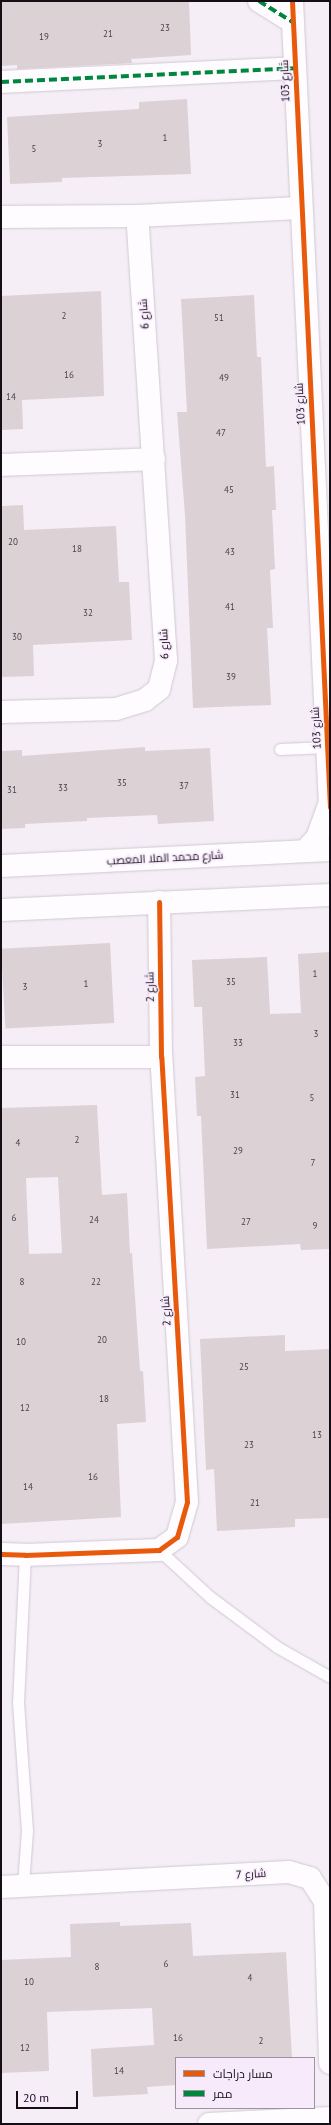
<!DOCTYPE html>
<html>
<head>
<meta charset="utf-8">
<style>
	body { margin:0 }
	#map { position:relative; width:331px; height:2125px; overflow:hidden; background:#f5eef7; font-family:"PT Sans",Cairo,sans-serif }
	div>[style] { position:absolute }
	.building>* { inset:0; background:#dcd1d4; transform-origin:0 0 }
	.roads { filter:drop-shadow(0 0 1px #cfc8d1) drop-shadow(0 0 1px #cfc8d1) }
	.lane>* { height:11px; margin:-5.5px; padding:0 5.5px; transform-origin:5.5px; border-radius:5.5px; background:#fefcfe }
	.street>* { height:22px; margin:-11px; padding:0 11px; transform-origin:11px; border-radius:11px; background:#fefcfe }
	.secondary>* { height:22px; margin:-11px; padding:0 11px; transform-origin:11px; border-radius:11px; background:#fefcfe }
	.quiet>* { height:4px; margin-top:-2px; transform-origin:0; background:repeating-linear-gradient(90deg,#00873e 0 8px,transparent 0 12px) }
	.cycleway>* { height:5px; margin:-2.5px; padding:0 2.5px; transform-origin:2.5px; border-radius:2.5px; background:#e8590c }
	span { translate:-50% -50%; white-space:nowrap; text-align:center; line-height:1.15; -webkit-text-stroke:3px #f7eafb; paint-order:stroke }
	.number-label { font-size:9px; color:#473f46 }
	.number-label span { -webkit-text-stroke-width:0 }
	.street-label { font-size:11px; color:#150e17 }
	.frame { position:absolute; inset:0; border:2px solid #150e17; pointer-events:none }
	.legend { position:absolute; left:175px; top:2057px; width:140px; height:52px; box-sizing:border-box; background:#f7eafb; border:1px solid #9d92a0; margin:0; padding:5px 7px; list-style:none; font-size:12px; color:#150e17 }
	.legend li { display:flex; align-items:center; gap:8px; height:20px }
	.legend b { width:20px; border:1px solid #9d92a0 }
	.scale { position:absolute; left:16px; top:2091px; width:62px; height:18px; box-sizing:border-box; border:2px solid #150e17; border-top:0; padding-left:5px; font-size:12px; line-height:14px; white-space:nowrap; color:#150e17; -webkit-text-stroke:3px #f7eafb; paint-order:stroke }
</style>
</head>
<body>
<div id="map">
	<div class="building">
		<i style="clip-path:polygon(1px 1px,189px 1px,191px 55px,131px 59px,132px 63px,17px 69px,17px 65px,1px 66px)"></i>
		<i style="clip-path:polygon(187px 99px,191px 174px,62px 178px,62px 182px,10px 184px,7px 117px,139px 109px,139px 102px)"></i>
		<i style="clip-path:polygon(101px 291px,104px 396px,22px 400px,23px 429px,1px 430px,1px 296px)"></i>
		<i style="clip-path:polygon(254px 295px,257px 357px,261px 357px,266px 467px,274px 466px,276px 510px,272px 510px,275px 569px,270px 570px,273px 628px,267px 628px,271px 705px,193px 708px,185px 515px,177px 412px,187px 412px,181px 299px)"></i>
		<i style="clip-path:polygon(23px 505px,24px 530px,116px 526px,119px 582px,129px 582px,132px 640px,33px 645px,34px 676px,1px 677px,1px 506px)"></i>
		<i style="clip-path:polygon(145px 747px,145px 751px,210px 748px,214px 821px,158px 824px,157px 815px,87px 818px,87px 821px,25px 824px,25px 828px,1px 829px,1px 751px,22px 750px,22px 756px)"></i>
		<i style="left:110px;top:943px;width:80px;height:109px;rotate:87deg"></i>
		<i style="clip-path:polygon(330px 952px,330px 1249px,301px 1250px,300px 1244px,207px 1249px,201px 1116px,197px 1116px,195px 1077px,205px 1076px,202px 1007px,194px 1007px,192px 960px,267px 957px,270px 1014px,301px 1013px,298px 954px)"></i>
		<i style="clip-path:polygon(evenodd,97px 1105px,102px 1195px,127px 1193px,130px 1253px,132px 1253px,140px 1371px,143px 1371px,146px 1422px,117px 1424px,121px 1517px,1px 1524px,1px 1108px,97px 1105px,58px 1177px,62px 1253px,29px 1254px,26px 1178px,58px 1177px)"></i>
		<i style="clip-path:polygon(285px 1335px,285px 1351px,330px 1349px,330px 1518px,295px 1519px,295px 1527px,217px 1531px,214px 1469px,206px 1470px,200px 1339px)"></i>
		<i style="clip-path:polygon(120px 1922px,120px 1926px,191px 1923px,193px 1956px,286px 1952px,292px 2058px,176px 2058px,176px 2085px,147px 2087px,148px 2094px,93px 2097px,91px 2049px,154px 2045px,152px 2008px,47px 2012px,49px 2071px,1px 2073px,1px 1960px,71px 1957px,70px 1924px)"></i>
	</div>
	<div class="roads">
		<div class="lane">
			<i style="left:280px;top:749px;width:47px;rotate:-2.4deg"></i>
			<i style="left:159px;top:1550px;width:69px;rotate:42.7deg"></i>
			<i style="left:210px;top:1597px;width:84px;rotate:36.7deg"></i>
			<i style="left:277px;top:1647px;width:61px;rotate:29.5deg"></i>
			<i style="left:23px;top:1885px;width:54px;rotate:-85.8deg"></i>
			<i style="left:27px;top:1831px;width:128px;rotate:-94deg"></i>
			<i style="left:18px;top:1703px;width:148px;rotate:-87.3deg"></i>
		</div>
		<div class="street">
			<i style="left:259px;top:1px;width:40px;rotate:32deg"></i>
			<i style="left:1px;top:82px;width:294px;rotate:-2.7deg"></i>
			<i style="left:1px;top:217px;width:136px;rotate:-0.4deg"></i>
			<i style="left:137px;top:216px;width:163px;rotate:-2.8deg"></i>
			<i style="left:1px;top:465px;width:153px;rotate:-2.2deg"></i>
			<i style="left:1px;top:712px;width:115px;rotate:-1.5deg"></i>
			<i style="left:116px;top:709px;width:30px;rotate:-17deg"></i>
			<i style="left:145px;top:700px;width:18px;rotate:-38deg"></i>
			<i style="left:159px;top:689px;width:30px;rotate:-76deg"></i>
			<i style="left:166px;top:660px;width:445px;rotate:-93.7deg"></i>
			<i style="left:1px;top:1057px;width:160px"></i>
			<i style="left:1px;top:1554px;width:24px;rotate:2deg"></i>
			<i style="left:25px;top:1555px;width:134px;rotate:-2.1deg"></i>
			<i style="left:159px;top:1550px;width:22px;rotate:-36deg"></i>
			<i style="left:177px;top:1537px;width:36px;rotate:-74deg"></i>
			<i style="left:187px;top:1502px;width:446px;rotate:-93.3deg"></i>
			<i style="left:161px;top:1057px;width:155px;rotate:-90.7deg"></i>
			<i style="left:1px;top:1887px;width:288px;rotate:-3deg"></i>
			<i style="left:289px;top:1872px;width:22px;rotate:16deg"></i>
			<i style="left:310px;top:1878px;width:27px;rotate:57deg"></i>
			<i style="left:325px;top:1901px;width:162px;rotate:88.2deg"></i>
			<i style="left:209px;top:2124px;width:121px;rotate:-2.8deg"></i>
		</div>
		<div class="secondary">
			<i style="left:292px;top:1px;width:807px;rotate:87.3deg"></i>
			<i style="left:305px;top:851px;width:18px;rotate:-47deg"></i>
			<i style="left:317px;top:838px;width:35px;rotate:-70deg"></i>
			<i style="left:1px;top:866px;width:329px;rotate:-2.8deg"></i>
			<i style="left:1px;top:910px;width:329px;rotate:-2.6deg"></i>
		</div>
	</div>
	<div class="quiet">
		<i style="left:259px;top:1px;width:40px;rotate:32deg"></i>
		<i style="left:1px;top:82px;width:294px;rotate:-2.7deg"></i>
	</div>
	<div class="cycleway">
		<i style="left:292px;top:1px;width:807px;rotate:87.3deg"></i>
		<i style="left:1px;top:1554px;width:24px;rotate:2deg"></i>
		<i style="left:25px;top:1555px;width:134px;rotate:-2.1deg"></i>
		<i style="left:159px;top:1550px;width:22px;rotate:-36deg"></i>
		<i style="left:177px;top:1537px;width:36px;rotate:-74deg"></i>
		<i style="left:187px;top:1502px;width:446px;rotate:-93.3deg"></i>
		<i style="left:161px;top:1057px;width:155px;rotate:-90.7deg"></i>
	</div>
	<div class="number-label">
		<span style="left:165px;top:28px">23</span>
		<span style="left:108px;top:34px">21</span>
		<span style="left:44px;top:37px">19</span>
		<span style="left:165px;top:138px">1</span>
		<span style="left:100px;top:144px">3</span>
		<span style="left:34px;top:149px">5</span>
		<span style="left:64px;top:316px">2</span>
		<span style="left:219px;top:318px">51</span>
		<span style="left:69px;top:375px">16</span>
		<span style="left:224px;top:378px">49</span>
		<span style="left:11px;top:397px">14</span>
		<span style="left:221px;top:433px">47</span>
		<span style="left:229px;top:490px">45</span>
		<span style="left:13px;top:542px">20</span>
		<span style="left:77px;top:549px">18</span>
		<span style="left:230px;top:552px">43</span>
		<span style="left:230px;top:607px">41</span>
		<span style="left:88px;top:613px">32</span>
		<span style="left:17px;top:637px">30</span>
		<span style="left:231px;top:677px">39</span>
		<span style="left:122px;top:783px">35</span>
		<span style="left:184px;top:786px">37</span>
		<span style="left:63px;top:788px">33</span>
		<span style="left:12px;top:790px">31</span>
		<span style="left:315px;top:974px">1</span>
		<span style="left:231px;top:982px">35</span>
		<span style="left:86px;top:984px">1</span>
		<span style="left:25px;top:987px">3</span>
		<span style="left:316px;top:1034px">3</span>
		<span style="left:238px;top:1043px">33</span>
		<span style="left:235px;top:1095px">31</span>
		<span style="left:312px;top:1098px">5</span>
		<span style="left:77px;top:1140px">2</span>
		<span style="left:18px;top:1143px">4</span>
		<span style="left:238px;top:1151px">29</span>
		<span style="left:313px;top:1163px">7</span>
		<span style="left:14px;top:1218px">6</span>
		<span style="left:94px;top:1220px">24</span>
		<span style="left:246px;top:1222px">27</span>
		<span style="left:315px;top:1226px">9</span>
		<span style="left:22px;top:1282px">8</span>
		<span style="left:96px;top:1282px">22</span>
		<span style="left:102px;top:1340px">20</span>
		<span style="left:21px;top:1342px">10</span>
		<span style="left:244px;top:1367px">25</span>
		<span style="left:104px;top:1399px">18</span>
		<span style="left:25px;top:1408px">12</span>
		<span style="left:317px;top:1435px">13</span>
		<span style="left:249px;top:1445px">23</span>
		<span style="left:93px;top:1477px">16</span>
		<span style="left:28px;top:1487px">14</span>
		<span style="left:255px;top:1503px">21</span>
		<span style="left:166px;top:1964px">6</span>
		<span style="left:97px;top:1967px">8</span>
		<span style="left:250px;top:1978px">4</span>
		<span style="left:29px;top:1982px">10</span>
		<span style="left:178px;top:2038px">16</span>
		<span style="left:261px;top:2041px">2</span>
		<span style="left:25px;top:2048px">12</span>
		<span style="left:119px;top:2071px">14</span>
	</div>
	<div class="street-label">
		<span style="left:285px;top:81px;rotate:-92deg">شارع 103</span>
		<span style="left:144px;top:314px;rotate:-94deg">شارع 6</span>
		<span style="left:300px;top:404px;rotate:-93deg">شارع 103</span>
		<span style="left:164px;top:644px;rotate:-92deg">شارع 6</span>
		<span style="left:316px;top:728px;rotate:-93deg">شارع 103</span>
		<span style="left:165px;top:858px;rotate:-3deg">شارع محمد الملا المعصب</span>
		<span style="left:150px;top:987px;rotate:-91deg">شارع 2</span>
		<span style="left:166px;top:1311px;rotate:-93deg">شارع 2</span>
		<span style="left:251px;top:1874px;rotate:-3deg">شارع 7</span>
	</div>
	<div class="frame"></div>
	<ul class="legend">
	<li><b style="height:5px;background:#e8590c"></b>مسار دراجات</li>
	<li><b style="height:5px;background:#00873e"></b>ممر</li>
	</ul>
	<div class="scale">20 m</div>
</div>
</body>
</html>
